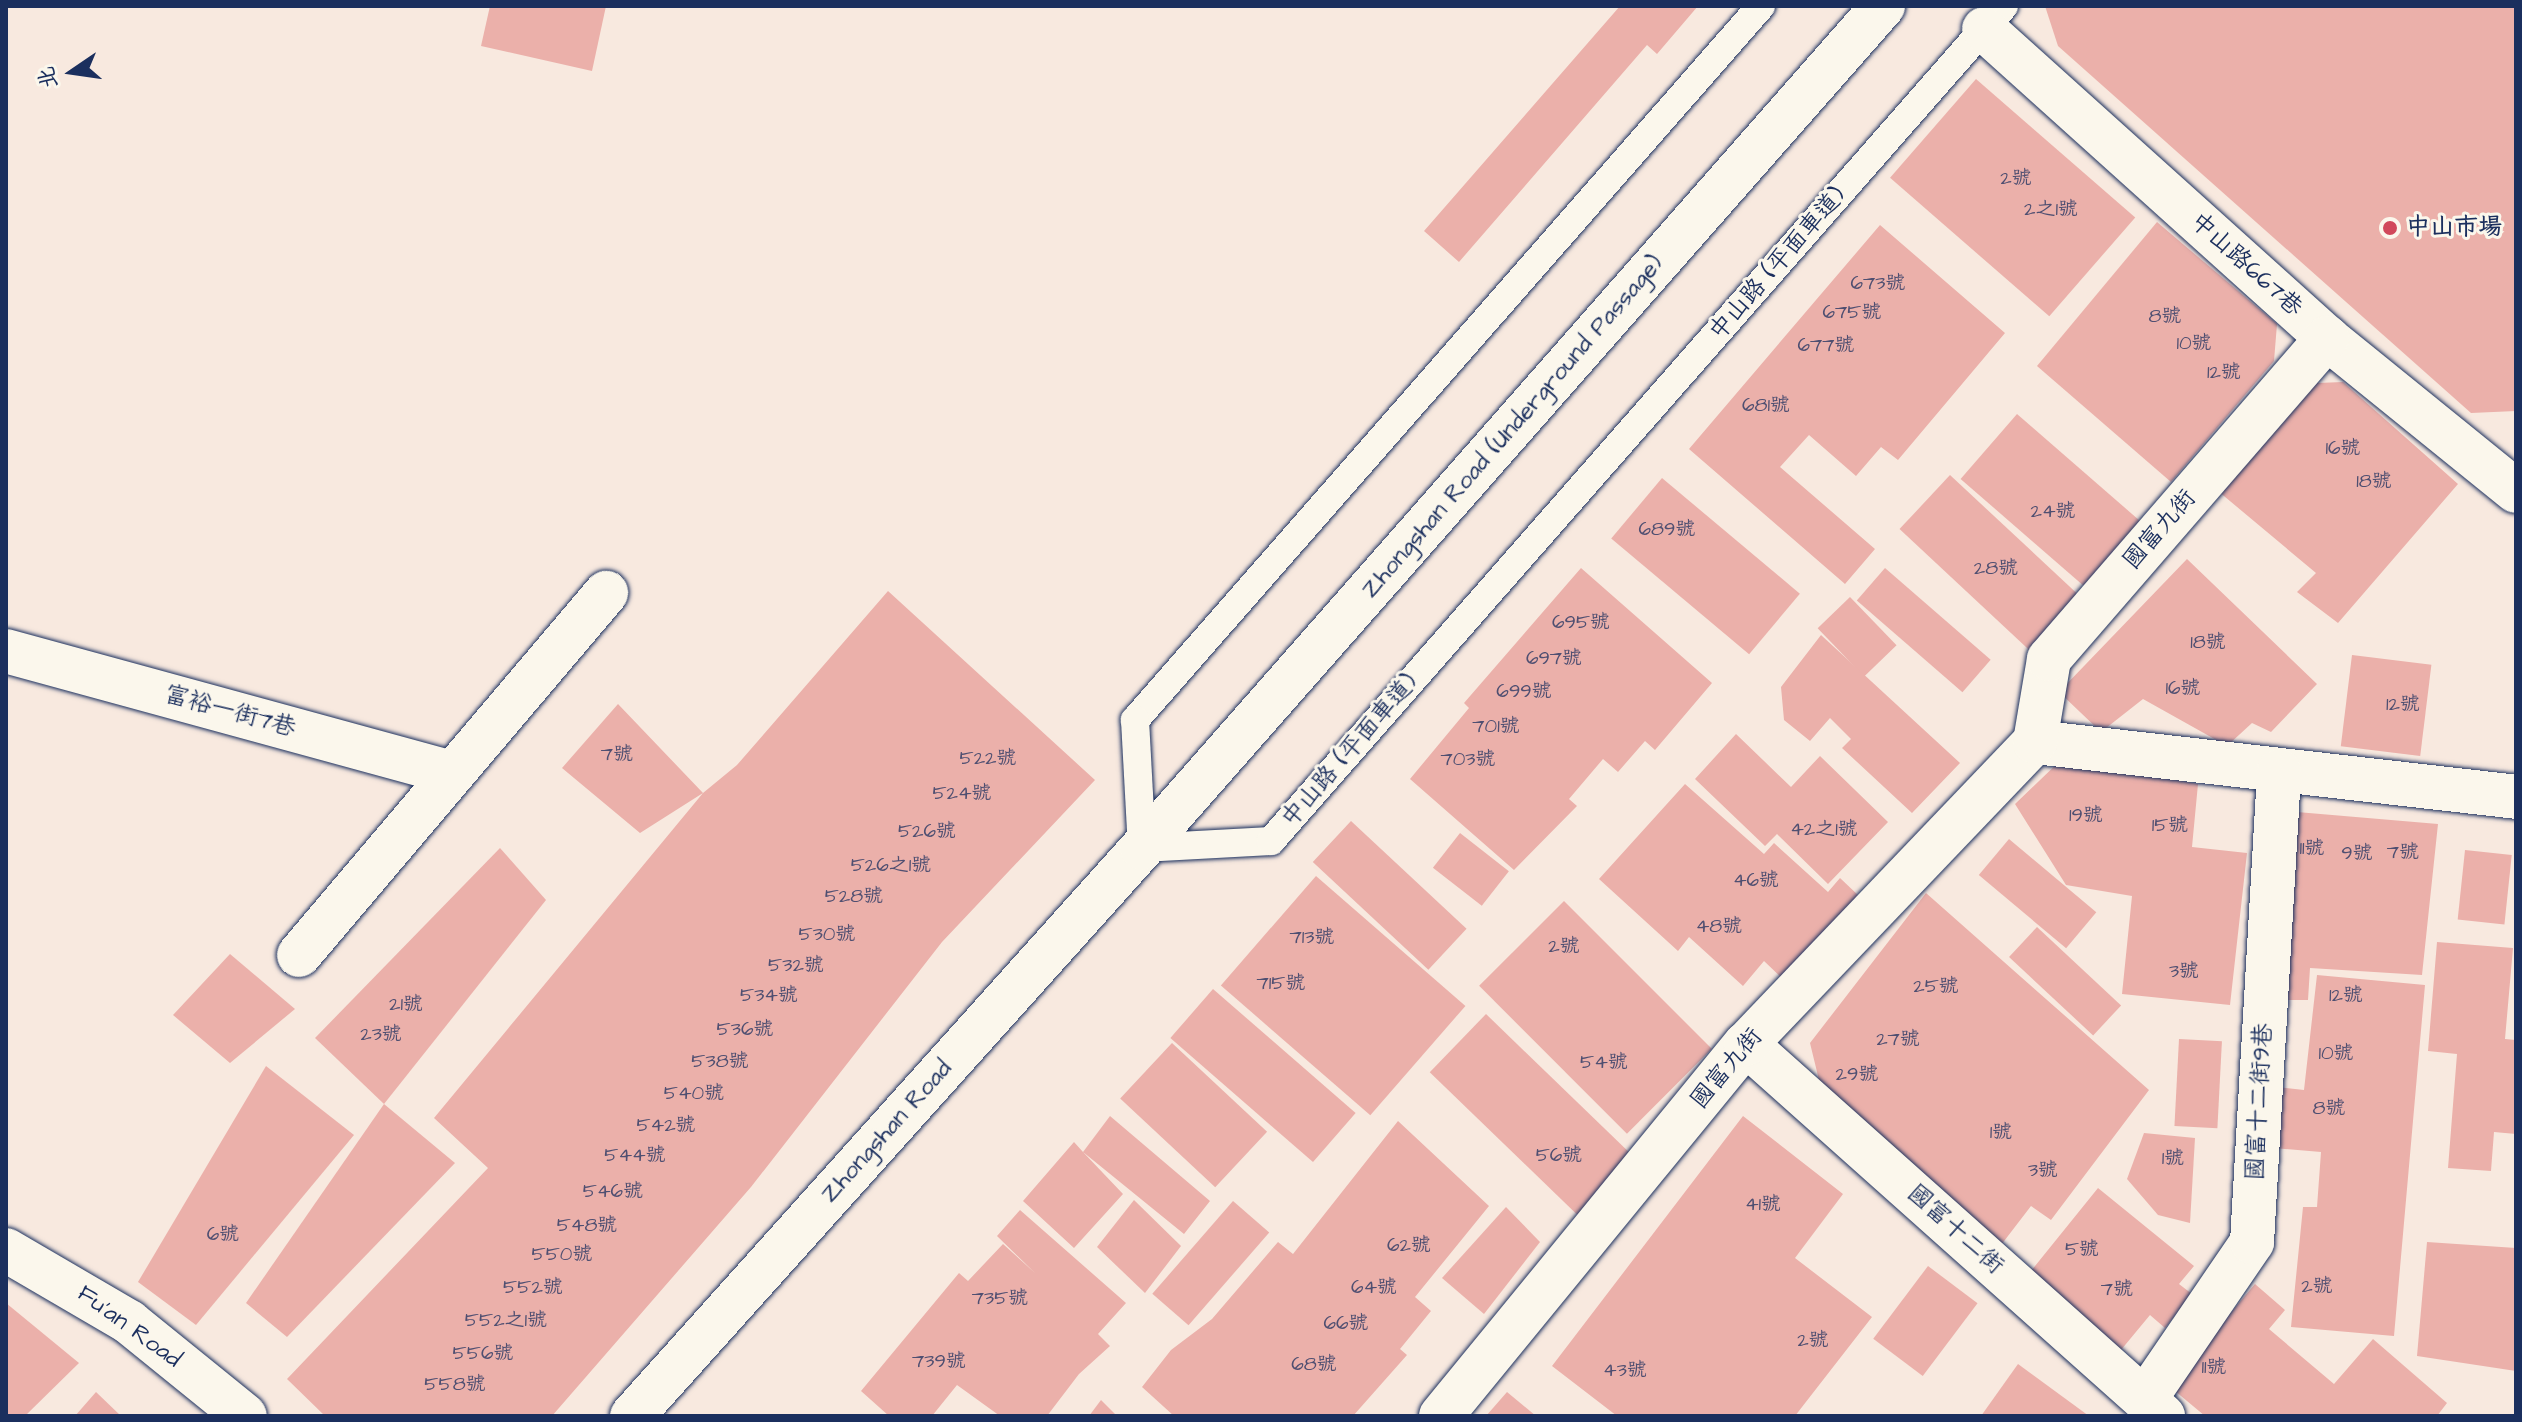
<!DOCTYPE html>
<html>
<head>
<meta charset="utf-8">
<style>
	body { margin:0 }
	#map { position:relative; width:2522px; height:1422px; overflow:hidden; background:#f8e9df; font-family:"Architects Daughter","LXGW WenKai TC",sans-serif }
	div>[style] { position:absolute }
	.building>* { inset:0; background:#ebb0aa; transform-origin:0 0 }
	.roads { filter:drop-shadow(0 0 2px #1b2f5e) drop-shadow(0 0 2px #1b2f5e) }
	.service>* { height:28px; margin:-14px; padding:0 14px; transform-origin:14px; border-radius:14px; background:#fbf7ec }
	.minor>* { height:44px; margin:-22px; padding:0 22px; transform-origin:22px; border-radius:22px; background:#fbf7ec }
	.tertiary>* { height:44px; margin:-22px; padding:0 22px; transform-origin:22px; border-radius:22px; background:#fbf7ec }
	.dots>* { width:22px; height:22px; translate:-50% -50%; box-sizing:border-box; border:4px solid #fbf7ec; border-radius:50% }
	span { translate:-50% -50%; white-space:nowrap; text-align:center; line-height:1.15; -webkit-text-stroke:6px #fbf7ec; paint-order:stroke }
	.number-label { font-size:20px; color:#4f4f71 }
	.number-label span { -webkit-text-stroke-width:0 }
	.poi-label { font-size:24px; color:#1b2f5e; font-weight:700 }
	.left { translate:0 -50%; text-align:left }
	.street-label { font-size:24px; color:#1b2f5e }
	.frame { position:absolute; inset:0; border:8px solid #1b2f5e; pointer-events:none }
	.north { position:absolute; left:32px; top:32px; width:80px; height:80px; -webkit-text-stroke:6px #fbf7ec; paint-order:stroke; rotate:257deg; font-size:22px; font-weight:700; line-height:32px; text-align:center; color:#1b2f5e }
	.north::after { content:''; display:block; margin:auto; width:28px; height:36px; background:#1b2f5e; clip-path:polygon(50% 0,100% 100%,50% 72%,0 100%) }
</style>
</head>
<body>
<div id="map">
	<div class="building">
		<i style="clip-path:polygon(490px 6px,606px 6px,592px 71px,481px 46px)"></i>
		<i style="clip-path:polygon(1620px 6px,1698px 6px,1657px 54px,1647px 45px,1459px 262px,1424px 231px)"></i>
		<i style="clip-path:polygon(2045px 6px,2516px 6px,2516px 411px,2471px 413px,2058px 46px)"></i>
		<i style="left:1976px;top:79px;width:211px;height:131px;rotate:41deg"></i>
		<i style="clip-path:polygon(2157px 222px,2277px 324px,2274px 361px,2171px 482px,2037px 366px)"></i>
		<i style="clip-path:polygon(1880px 225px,2005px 333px,1898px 460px,1881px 447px,1856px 476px,1809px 435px,1780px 467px,1875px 549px,1845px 584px,1689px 449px)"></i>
		<i style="clip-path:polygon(2343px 382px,2458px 484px,2338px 623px,2297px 592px,2316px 573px,2212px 486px,2292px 384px)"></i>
		<i style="left:2017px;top:414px;width:171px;height:86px;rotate:41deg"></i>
		<i style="left:1950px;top:475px;width:188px;height:74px;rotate:43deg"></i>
		<i style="left:1662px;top:478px;width:180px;height:79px;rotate:40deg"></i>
		<i style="clip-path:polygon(2187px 559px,2317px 684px,2271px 732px,2252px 723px,2227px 746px,2143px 699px,2101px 732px,2059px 692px)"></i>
		<i style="clip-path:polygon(1581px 568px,1712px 683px,1655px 750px,1645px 741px,1618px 772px,1603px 759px,1569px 799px,1577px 806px,1514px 870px,1410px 779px,1469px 708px,1464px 703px)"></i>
		<i style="left:1885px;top:568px;width:140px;height:43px;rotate:41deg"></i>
		<i style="clip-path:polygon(888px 591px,1095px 780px,942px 942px,751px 1187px,552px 1416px,325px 1416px,287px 1379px,488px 1168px,434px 1118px,703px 793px,640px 833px,562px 768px,618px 704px,703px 793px,737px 765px)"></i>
		<i style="left:1850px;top:597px;width:67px;height:45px;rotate:46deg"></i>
		<i style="clip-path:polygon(1821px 635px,1960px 763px,1912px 813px,1842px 748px,1851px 739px,1830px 718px,1810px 741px,1784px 720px,1781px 687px)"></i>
		<i style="left:2352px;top:655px;width:80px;height:92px;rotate:7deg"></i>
		<i style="clip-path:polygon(1736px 734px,1791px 787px,1820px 756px,1888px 822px,1828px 884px,1777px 834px,1765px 846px,1695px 779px)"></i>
		<i style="clip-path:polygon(2063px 758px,2198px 784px,2192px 847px,2247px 853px,2230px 1005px,2122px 994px,2132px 896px,2066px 885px,2015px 804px)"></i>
		<i style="clip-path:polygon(1685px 784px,1764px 854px,1774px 843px,1828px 892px,1840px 878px,1859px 896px,1784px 980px,1764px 961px,1743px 986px,1689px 937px,1678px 951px,1599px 879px)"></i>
		<i style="clip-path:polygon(2297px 812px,2438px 824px,2422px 975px,2310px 968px,2308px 1000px,2275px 1000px)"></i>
		<i style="left:1351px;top:821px;width:158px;height:56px;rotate:43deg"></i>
		<i style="left:1460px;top:833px;width:62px;height:44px;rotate:38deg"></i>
		<i style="left:2009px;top:839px;width:114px;height:47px;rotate:40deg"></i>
		<i style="clip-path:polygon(500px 848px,546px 900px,384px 1104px,315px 1038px)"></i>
		<i style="left:2465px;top:850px;width:47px;height:70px;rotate:6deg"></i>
		<i style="left:1316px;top:876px;width:198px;height:145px;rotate:41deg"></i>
		<i style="clip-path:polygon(1926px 893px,2149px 1090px,2051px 1220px,2031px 1206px,1998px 1249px,1825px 1105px,1810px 1043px)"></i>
		<i style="left:1564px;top:901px;width:209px;height:120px;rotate:45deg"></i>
		<i style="left:2037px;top:927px;width:115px;height:41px;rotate:43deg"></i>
		<i style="clip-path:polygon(2437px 942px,2513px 948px,2505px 1039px,2516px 1040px,2516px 1134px,2494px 1132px,2491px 1171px,2448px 1168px,2457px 1054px,2428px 1051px)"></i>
		<i style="clip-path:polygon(230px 954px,295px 1009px,230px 1063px,173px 1015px)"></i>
		<i style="clip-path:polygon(2317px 975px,2425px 985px,2394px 1336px,2291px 1327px,2303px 1207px,2317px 1207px,2321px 1152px,2261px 1147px,2267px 1086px,2304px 1090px)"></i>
		<i style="left:1213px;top:989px;width:189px;height:65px;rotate:41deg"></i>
		<i style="left:1486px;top:1014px;width:209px;height:81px;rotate:44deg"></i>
		<i style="left:2179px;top:1039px;width:43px;height:87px;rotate:3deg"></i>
		<i style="left:1172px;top:1043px;width:130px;height:76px;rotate:43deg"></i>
		<i style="clip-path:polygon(266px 1066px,354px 1135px,196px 1325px,138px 1282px)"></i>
		<i style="clip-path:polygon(384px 1104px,455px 1163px,287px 1337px,246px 1303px)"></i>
		<i style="clip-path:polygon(1110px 1116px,1210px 1201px,1184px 1234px,1083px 1152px,1123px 1194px,1074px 1248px,1023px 1201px,1074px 1142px,1083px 1152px)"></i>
		<i style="clip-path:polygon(1743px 1116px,1843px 1194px,1795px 1258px,1872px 1317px,1795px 1416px,1617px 1416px,1552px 1366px)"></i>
		<i style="clip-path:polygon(1398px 1121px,1489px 1206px,1415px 1297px,1431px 1311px,1400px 1349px,1407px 1355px,1353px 1416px,1174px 1416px,1142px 1387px,1171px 1350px,1212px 1319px,1278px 1242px,1293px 1254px)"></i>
		<i style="clip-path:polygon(2144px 1133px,2195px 1138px,2190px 1223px,2158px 1215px,2127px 1179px)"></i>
		<i style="clip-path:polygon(2098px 1188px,2194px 1266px,2179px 1284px,2192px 1294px,2165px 1328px,2150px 1315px,2116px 1356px,2023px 1281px)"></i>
		<i style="clip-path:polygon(1134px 1200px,1181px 1246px,1145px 1293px,1097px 1247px)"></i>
		<i style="left:1233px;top:1201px;width:48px;height:123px;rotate:41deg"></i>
		<i style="clip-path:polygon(1506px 1207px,1540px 1242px,1484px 1314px,1442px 1278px)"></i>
		<i style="clip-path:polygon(1020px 1210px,1126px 1303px,1098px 1334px,1110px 1346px,1079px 1374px,1047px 1416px,1000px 1416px,957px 1385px,932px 1416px,889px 1416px,861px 1391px,959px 1273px,968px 1281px,1003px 1244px,1035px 1273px,997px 1236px)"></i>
		<i style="clip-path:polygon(2427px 1242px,2516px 1248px,2516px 1371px,2417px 1356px)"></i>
		<i style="left:1928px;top:1266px;width:62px;height:91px;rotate:37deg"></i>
		<i style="clip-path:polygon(2255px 1284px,2285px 1310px,2269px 1329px,2334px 1384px,2373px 1339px,2447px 1403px,2437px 1416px,2205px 1416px,2169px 1386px)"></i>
		<i style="clip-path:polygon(6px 1303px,79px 1363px,25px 1416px,6px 1416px)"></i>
		<i style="clip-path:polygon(2018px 1364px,2089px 1416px,1981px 1416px)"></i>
		<i style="clip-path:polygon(96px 1392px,121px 1416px,75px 1416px)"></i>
		<i style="clip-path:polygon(1507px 1392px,1536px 1416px,1486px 1416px)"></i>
		<i style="clip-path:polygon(1101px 1400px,1117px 1416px,1089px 1416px)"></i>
	</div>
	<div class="roads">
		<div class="service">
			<i style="left:1761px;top:6px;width:950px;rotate:131.24deg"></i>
			<i style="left:1135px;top:720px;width:128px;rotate:86.9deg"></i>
			<i style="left:1142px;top:848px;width:129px;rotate:-3.1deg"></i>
			<i style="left:1271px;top:841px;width:1111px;rotate:-48.72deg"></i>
		</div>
		<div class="minor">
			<i style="left:1984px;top:29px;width:462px;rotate:42deg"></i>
			<i style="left:2327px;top:338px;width:243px;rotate:39deg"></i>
			<i style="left:6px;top:651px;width:463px;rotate:15.3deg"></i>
			<i style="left:2035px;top:742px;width:484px;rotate:6.5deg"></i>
			<i style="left:299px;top:955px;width:475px;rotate:-49.7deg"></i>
			<i style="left:1746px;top:1044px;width:559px;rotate:41.74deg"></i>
			<i style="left:6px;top:1250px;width:143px;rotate:30.3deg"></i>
			<i style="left:129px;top:1322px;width:149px;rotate:39deg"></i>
			<i style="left:2145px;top:1399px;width:190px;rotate:-55.7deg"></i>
			<i style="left:2252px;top:1242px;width:472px;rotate:-86.7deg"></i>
			<i style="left:1441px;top:1416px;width:481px;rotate:-50.7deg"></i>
			<i style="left:1746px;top:1044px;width:418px;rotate:-46.3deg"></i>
			<i style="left:2035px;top:742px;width:84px;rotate:-80.4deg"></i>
			<i style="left:2049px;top:659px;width:425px;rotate:-49.1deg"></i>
		</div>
		<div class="tertiary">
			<i style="left:632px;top:1416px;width:763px;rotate:-48.08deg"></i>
			<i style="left:1142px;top:848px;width:1122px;rotate:-48.65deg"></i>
		</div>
	</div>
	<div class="dots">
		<i style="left:2390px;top:228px;background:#d1495b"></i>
	</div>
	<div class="number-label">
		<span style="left:2016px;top:178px">2號</span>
		<span style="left:2051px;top:209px">2之1號</span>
		<span style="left:1878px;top:283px">673號</span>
		<span style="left:1852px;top:312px">675號</span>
		<span style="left:2165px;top:316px">8號</span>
		<span style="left:2194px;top:343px">10號</span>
		<span style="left:1826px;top:345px">677號</span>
		<span style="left:2224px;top:372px">12號</span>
		<span style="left:1766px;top:405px">681號</span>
		<span style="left:2343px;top:448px">16號</span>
		<span style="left:2374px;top:481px">18號</span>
		<span style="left:2053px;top:511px">24號</span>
		<span style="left:1667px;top:529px">689號</span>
		<span style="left:1996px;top:568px">28號</span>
		<span style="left:1581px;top:622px">695號</span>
		<span style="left:2208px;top:642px">18號</span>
		<span style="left:1554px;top:658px">697號</span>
		<span style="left:2183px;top:688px">16號</span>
		<span style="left:1524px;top:691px">699號</span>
		<span style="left:2403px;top:704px">12號</span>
		<span style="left:1496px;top:726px">701號</span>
		<span style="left:617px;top:754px">7號</span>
		<span style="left:988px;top:758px">522號</span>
		<span style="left:1468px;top:759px">703號</span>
		<span style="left:962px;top:793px">524號</span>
		<span style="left:2086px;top:815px">19號</span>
		<span style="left:2170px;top:825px">15號</span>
		<span style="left:1824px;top:829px">42之1號</span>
		<span style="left:927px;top:831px">526號</span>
		<span style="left:2312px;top:848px">11號</span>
		<span style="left:2403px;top:852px">7號</span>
		<span style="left:2357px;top:853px">9號</span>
		<span style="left:891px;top:865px">526之1號</span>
		<span style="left:1756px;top:880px">46號</span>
		<span style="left:854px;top:896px">528號</span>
		<span style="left:1719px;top:926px">48號</span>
		<span style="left:827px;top:934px">530號</span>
		<span style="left:1312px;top:937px">713號</span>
		<span style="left:1564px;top:946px">2號</span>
		<span style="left:796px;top:965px">532號</span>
		<span style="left:2184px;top:971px">3號</span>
		<span style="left:1281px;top:983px">715號</span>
		<span style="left:1936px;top:986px">25號</span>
		<span style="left:769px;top:995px">534號</span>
		<span style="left:2346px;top:995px">12號</span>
		<span style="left:406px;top:1004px">21號</span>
		<span style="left:745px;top:1029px">536號</span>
		<span style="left:381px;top:1034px">23號</span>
		<span style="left:1898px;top:1039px">27號</span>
		<span style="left:2336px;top:1053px">10號</span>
		<span style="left:720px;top:1061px">538號</span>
		<span style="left:1604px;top:1062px">54號</span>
		<span style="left:1857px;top:1074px">29號</span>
		<span style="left:694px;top:1093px">540號</span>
		<span style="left:2329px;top:1108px">8號</span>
		<span style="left:666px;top:1125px">542號</span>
		<span style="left:2001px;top:1132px">1號</span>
		<span style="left:635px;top:1155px">544號</span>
		<span style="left:1559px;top:1155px">56號</span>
		<span style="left:2173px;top:1158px">1號</span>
		<span style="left:2043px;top:1170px">3號</span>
		<span style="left:613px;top:1191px">546號</span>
		<span style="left:1763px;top:1204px">41號</span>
		<span style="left:587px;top:1225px">548號</span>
		<span style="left:223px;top:1234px">6號</span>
		<span style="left:1409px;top:1245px">62號</span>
		<span style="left:2082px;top:1249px">5號</span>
		<span style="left:562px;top:1254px">550號</span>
		<span style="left:2317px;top:1286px">2號</span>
		<span style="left:533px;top:1287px">552號</span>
		<span style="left:1374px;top:1287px">64號</span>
		<span style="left:2117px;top:1289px">7號</span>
		<span style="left:1000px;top:1298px">735號</span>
		<span style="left:506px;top:1320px">552之1號</span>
		<span style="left:1346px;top:1323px">66號</span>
		<span style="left:1813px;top:1340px">2號</span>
		<span style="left:483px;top:1353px">556號</span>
		<span style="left:939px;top:1361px">739號</span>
		<span style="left:1314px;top:1364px">68號</span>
		<span style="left:2214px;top:1367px">11號</span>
		<span style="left:1625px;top:1370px">43號</span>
		<span style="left:455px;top:1384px">558號</span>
	</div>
	<div class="poi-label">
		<span class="left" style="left:2406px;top:228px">中山市場</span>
	</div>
	<div class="street-label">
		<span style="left:1778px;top:264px;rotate:-49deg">中山路 (平面車道)</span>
		<span style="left:2246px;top:265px;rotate:42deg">中山路667巷</span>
		<span style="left:1513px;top:427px;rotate:-49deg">Zhongshan Road (Underground Passage)</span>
		<span style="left:2160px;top:530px;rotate:-49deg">國富九街</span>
		<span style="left:230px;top:712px;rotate:15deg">富裕一街7巷</span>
		<span style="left:1350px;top:751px;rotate:-49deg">中山路 (平面車道)</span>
		<span style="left:1727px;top:1069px;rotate:-50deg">國富九街</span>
		<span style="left:2260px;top:1102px;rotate:-87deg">國富十二街9巷</span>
		<span style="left:887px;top:1132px;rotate:-48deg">Zhongshan Road</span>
		<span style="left:1955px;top:1230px;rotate:42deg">國富十二街</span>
		<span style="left:129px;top:1327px;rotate:36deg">Fu’an Road</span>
	</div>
	<div class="frame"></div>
	<div class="north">北</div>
</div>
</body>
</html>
